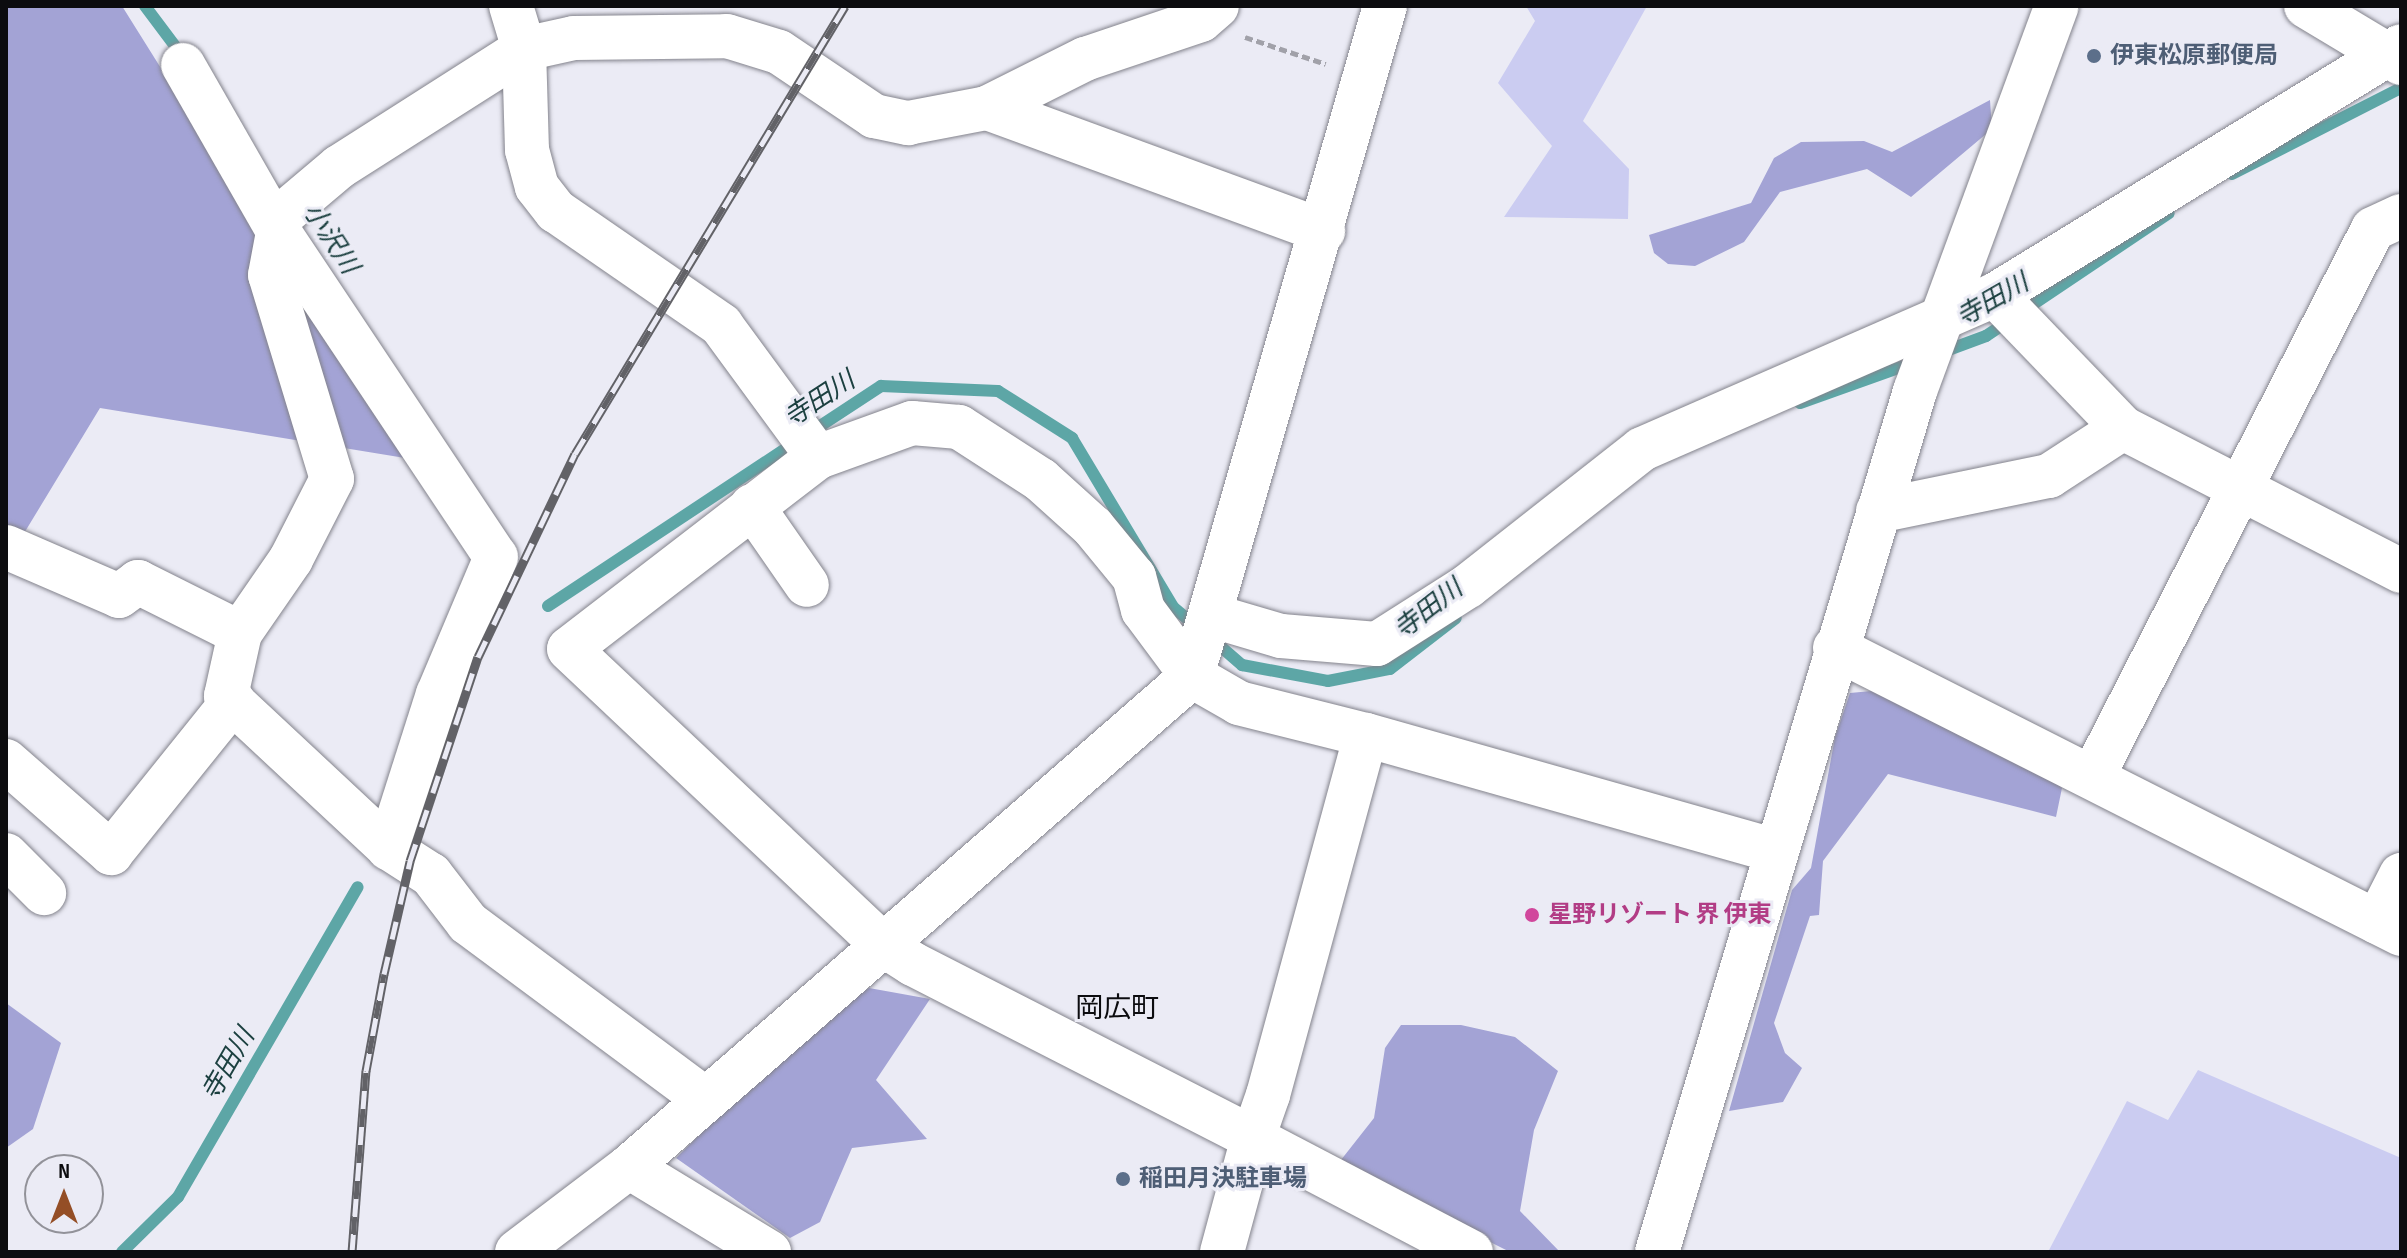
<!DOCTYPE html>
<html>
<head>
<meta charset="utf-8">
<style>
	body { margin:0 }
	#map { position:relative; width:2407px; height:1258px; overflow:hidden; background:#ebebf5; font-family:"Sofia Sans Condensed","Noto Sans JP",sans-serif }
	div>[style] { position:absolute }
	.green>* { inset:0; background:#cbccf1 }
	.forest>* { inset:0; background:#a3a3d5 }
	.stream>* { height:12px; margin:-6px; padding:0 6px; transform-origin:6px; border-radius:6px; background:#5da6a6 }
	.path>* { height:5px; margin-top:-2.5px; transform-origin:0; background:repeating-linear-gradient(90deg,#a1a1a9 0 8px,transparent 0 12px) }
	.roads { filter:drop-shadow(0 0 2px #83838c) drop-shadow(0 0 2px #83838c) }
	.minor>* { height:44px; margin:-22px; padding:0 22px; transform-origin:22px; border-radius:22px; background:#fff }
	.rail>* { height:9px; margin-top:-4.5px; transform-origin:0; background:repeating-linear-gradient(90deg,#ebebf5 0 18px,#626267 0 36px); box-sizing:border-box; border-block:2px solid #626267 }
	.dots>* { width:22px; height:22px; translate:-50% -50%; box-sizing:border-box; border:4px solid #ebebf5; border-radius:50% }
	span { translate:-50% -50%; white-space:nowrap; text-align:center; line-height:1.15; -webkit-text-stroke:6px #ebebf5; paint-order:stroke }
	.service-label { font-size:24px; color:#4e5e75; font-weight:700 }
	.left { translate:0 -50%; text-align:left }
	.hotel-label { font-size:24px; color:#b23c85; font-weight:700 }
	.water-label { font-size:26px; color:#1c4040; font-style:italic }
	.quarter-label { font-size:28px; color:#0c0c0f }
	.frame { position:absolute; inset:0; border:8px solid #0c0c0f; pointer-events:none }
	.north { position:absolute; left:24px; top:1154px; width:80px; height:80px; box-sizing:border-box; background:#ebebf5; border:2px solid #929299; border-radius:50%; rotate:0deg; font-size:22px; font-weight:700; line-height:32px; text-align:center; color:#0c0c0f }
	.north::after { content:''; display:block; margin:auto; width:28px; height:36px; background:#944e26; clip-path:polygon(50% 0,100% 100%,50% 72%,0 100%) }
</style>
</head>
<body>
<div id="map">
	<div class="green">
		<i style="clip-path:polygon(1526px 6px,1647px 6px,1583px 121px,1629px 169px,1628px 219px,1504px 217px,1552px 146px,1498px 83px,1535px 21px)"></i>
		<i style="clip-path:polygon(2198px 1070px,2401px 1158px,2401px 1252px,2048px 1252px,2127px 1101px,2168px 1120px)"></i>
	</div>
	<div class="forest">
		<i style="clip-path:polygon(6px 6px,122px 6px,405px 458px,100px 408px,6px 563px)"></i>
		<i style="clip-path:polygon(1990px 100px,1992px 129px,1911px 197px,1867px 169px,1780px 192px,1744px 242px,1695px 266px,1668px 264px,1654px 253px,1649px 235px,1751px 203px,1774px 158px,1801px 142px,1864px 141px,1892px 152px)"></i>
		<i style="clip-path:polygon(1882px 690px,2038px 762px,2062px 788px,2056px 817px,1888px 774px,1823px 861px,1819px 915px,1810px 916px,1774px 1023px,1785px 1053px,1802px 1068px,1783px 1102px,1729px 1111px,1792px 890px,1811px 868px,1835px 737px,1850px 693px)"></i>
		<i style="clip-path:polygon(869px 988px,930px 999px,876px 1080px,927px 1139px,852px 1148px,820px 1222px,790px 1238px,676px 1158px,815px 1021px)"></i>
		<i style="clip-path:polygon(6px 1003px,61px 1043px,33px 1129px,6px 1148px)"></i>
		<i style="clip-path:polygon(1401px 1025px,1461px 1025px,1515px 1037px,1558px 1071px,1534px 1130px,1520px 1211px,1560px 1252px,1510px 1252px,1337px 1165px,1374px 1118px,1385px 1048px)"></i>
	</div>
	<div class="stream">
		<i style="left:145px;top:6px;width:65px;rotate:53.1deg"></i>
		<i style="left:2232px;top:174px;width:190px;rotate:-27deg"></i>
		<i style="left:1940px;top:353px;width:49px;rotate:-20.3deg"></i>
		<i style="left:1986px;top:336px;width:220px;rotate:-33.9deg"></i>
		<i style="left:1800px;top:403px;width:122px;rotate:-19.6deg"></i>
		<i style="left:811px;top:432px;width:84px;rotate:-33.3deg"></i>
		<i style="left:881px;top:386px;width:117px;rotate:2.4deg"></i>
		<i style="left:998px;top:391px;width:88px;rotate:32.4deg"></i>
		<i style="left:1072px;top:438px;width:197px;rotate:59.1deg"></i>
		<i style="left:1173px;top:607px;width:33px;rotate:40deg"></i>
		<i style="left:548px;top:606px;width:297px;rotate:-33.5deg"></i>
		<i style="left:1212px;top:639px;width:40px;rotate:41deg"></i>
		<i style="left:1242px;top:665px;width:87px;rotate:10.5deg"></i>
		<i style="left:1328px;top:681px;width:63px;rotate:-11deg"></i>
		<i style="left:1390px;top:669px;width:83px;rotate:-37.7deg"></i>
		<i style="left:122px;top:1252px;width:78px;rotate:-44.5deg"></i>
		<i style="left:178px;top:1197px;width:358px;rotate:-59.9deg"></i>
	</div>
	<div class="path">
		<i style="left:1245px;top:37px;width:85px;rotate:18.4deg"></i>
	</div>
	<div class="roads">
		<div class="minor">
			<i style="left:511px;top:6px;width:45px;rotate:73.2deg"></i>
			<i style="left:524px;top:49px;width:101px;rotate:88.3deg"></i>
			<i style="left:527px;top:150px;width:38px;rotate:75deg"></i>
			<i style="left:537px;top:187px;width:31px;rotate:52deg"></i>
			<i style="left:556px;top:211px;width:201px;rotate:34.6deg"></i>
			<i style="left:721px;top:325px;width:164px;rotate:53.7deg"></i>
			<i style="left:2306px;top:6px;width:111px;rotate:31deg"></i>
			<i style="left:183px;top:65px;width:189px;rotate:60.2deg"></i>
			<i style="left:277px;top:229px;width:394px;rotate:56.3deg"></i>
			<i style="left:496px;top:557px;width:149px;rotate:112.9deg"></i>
			<i style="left:438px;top:694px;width:162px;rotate:107.7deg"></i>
			<i style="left:987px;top:108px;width:110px;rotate:-26.6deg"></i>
			<i style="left:1085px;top:59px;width:122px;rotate:-18.6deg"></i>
			<i style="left:1201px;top:20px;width:21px;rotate:-41deg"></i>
			<i style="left:1995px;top:295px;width:185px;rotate:46.1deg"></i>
			<i style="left:2123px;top:428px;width:313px;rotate:27.2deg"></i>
			<i style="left:752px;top:506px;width:96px;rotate:55.2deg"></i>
			<i style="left:1878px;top:511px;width:175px;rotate:-11.6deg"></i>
			<i style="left:2049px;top:476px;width:88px;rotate:-33deg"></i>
			<i style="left:6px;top:547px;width:123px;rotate:23.4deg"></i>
			<i style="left:119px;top:596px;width:24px;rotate:-36deg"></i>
			<i style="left:138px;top:582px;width:114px;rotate:26.6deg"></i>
			<i style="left:1213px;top:616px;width:71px;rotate:16.4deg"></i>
			<i style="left:1281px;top:636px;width:96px;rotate:4.8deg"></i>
			<i style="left:1377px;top:644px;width:108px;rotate:-32.5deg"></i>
			<i style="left:1468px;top:586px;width:221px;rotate:-38.2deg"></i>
			<i style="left:1642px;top:449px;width:385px;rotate:-23.6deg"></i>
			<i style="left:1995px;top:295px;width:476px;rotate:-31.5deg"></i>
			<i style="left:1835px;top:648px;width:634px;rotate:26.81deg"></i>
			<i style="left:1366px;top:735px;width:426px;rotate:15.8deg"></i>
			<i style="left:6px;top:761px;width:140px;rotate:41.2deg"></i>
			<i style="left:111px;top:853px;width:195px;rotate:-51.2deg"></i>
			<i style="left:2093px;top:776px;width:614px;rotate:-62.89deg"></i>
			<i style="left:2373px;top:229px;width:31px;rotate:-25deg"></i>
			<i style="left:6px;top:855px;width:54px;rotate:45deg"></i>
			<i style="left:2377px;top:922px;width:53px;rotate:-62.9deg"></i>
			<i style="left:705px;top:1099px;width:295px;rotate:-143.4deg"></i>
			<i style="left:468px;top:923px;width:61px;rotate:-127.6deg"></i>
			<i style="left:431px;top:875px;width:50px;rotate:-147.3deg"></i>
			<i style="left:389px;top:848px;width:223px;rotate:-137deg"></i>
			<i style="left:226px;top:696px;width:65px;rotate:-77.5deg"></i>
			<i style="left:240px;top:633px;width:90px;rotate:-55.4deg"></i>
			<i style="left:291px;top:559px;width:90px;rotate:-62.9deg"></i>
			<i style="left:332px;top:479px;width:213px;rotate:-106.9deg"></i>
			<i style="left:270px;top:275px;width:60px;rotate:-79.4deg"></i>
			<i style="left:281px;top:216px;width:76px;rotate:-40.2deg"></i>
			<i style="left:339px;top:167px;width:219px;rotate:-32.5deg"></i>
			<i style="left:524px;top:49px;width:51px;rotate:-12.4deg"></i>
			<i style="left:574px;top:38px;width:153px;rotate:-0.7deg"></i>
			<i style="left:727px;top:36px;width:54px;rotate:17.1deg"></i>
			<i style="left:779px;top:52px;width:115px;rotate:34deg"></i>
			<i style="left:874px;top:116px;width:35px;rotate:12deg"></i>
			<i style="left:908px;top:123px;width:80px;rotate:-10.8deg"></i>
			<i style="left:987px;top:108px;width:358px;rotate:20.1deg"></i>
			<i style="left:629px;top:1167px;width:164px;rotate:31.3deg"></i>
			<i style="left:517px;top:1252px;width:141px;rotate:-37.2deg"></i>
			<i style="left:629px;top:1167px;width:747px;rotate:-41.09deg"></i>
			<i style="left:1192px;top:676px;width:697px;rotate:-73.93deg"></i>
			<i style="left:1222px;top:1252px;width:118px;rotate:-74.8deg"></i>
			<i style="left:1253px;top:1138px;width:46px;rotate:-70.8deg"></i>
			<i style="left:1268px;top:1095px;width:373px;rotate:-74.8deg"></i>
			<i style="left:1366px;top:735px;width:131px;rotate:-165.9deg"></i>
			<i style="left:1239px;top:703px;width:54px;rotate:-150.1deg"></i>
			<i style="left:1192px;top:676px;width:82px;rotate:-126.6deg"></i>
			<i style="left:1143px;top:610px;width:34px;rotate:-105deg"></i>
			<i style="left:1134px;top:577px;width:65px;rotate:-129.4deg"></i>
			<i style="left:1093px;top:527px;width:70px;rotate:-137.9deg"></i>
			<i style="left:1041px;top:480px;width:98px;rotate:-147.1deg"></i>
			<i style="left:959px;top:427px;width:47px;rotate:-175.1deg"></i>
			<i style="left:912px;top:423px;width:100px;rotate:160.1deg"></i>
			<i style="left:818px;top:457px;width:314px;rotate:142.4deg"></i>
			<i style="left:569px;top:649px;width:430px;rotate:43.3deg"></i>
			<i style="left:882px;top:944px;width:37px;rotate:33deg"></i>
			<i style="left:913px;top:964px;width:382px;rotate:27.1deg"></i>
			<i style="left:1253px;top:1138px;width:246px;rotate:27.6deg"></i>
			<i style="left:1657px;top:1252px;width:899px;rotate:-73.32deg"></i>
			<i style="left:1915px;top:391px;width:410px;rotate:-69.8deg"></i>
		</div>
	</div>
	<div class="rail">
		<i style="left:352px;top:1252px;width:182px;rotate:-85.6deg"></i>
		<i style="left:366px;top:1071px;width:99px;rotate:-79.5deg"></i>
		<i style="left:384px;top:974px;width:116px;rotate:-77deg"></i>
		<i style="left:410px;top:861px;width:215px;rotate:-71.6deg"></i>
		<i style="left:478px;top:657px;width:225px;rotate:-64.5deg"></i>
		<i style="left:575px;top:454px;width:523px;rotate:-58.92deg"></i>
	</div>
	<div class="dots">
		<i style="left:2094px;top:56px;background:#5c6f8a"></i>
		<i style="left:1532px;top:915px;background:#d1479c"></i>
		<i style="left:1123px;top:1179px;background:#5c6f8a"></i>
	</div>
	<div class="service-label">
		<span class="left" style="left:2110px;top:56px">伊東松原郵便局</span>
		<span class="left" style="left:1139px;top:1179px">稲田月決駐車場</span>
	</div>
	<div class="hotel-label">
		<span class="left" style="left:1548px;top:915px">星野リゾート 界 伊東</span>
	</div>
	<div class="water-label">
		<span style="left:330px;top:239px;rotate:57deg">小沢川</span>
		<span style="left:1993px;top:301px;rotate:-30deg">寺田川</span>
		<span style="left:820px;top:400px;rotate:-33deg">寺田川</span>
		<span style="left:1429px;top:610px;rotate:-38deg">寺田川</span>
		<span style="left:229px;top:1065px;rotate:-60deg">寺田川</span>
	</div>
	<div class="quarter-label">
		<span style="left:1117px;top:1009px">岡広町</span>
	</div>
	<div class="frame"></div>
	<div class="north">N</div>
</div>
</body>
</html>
